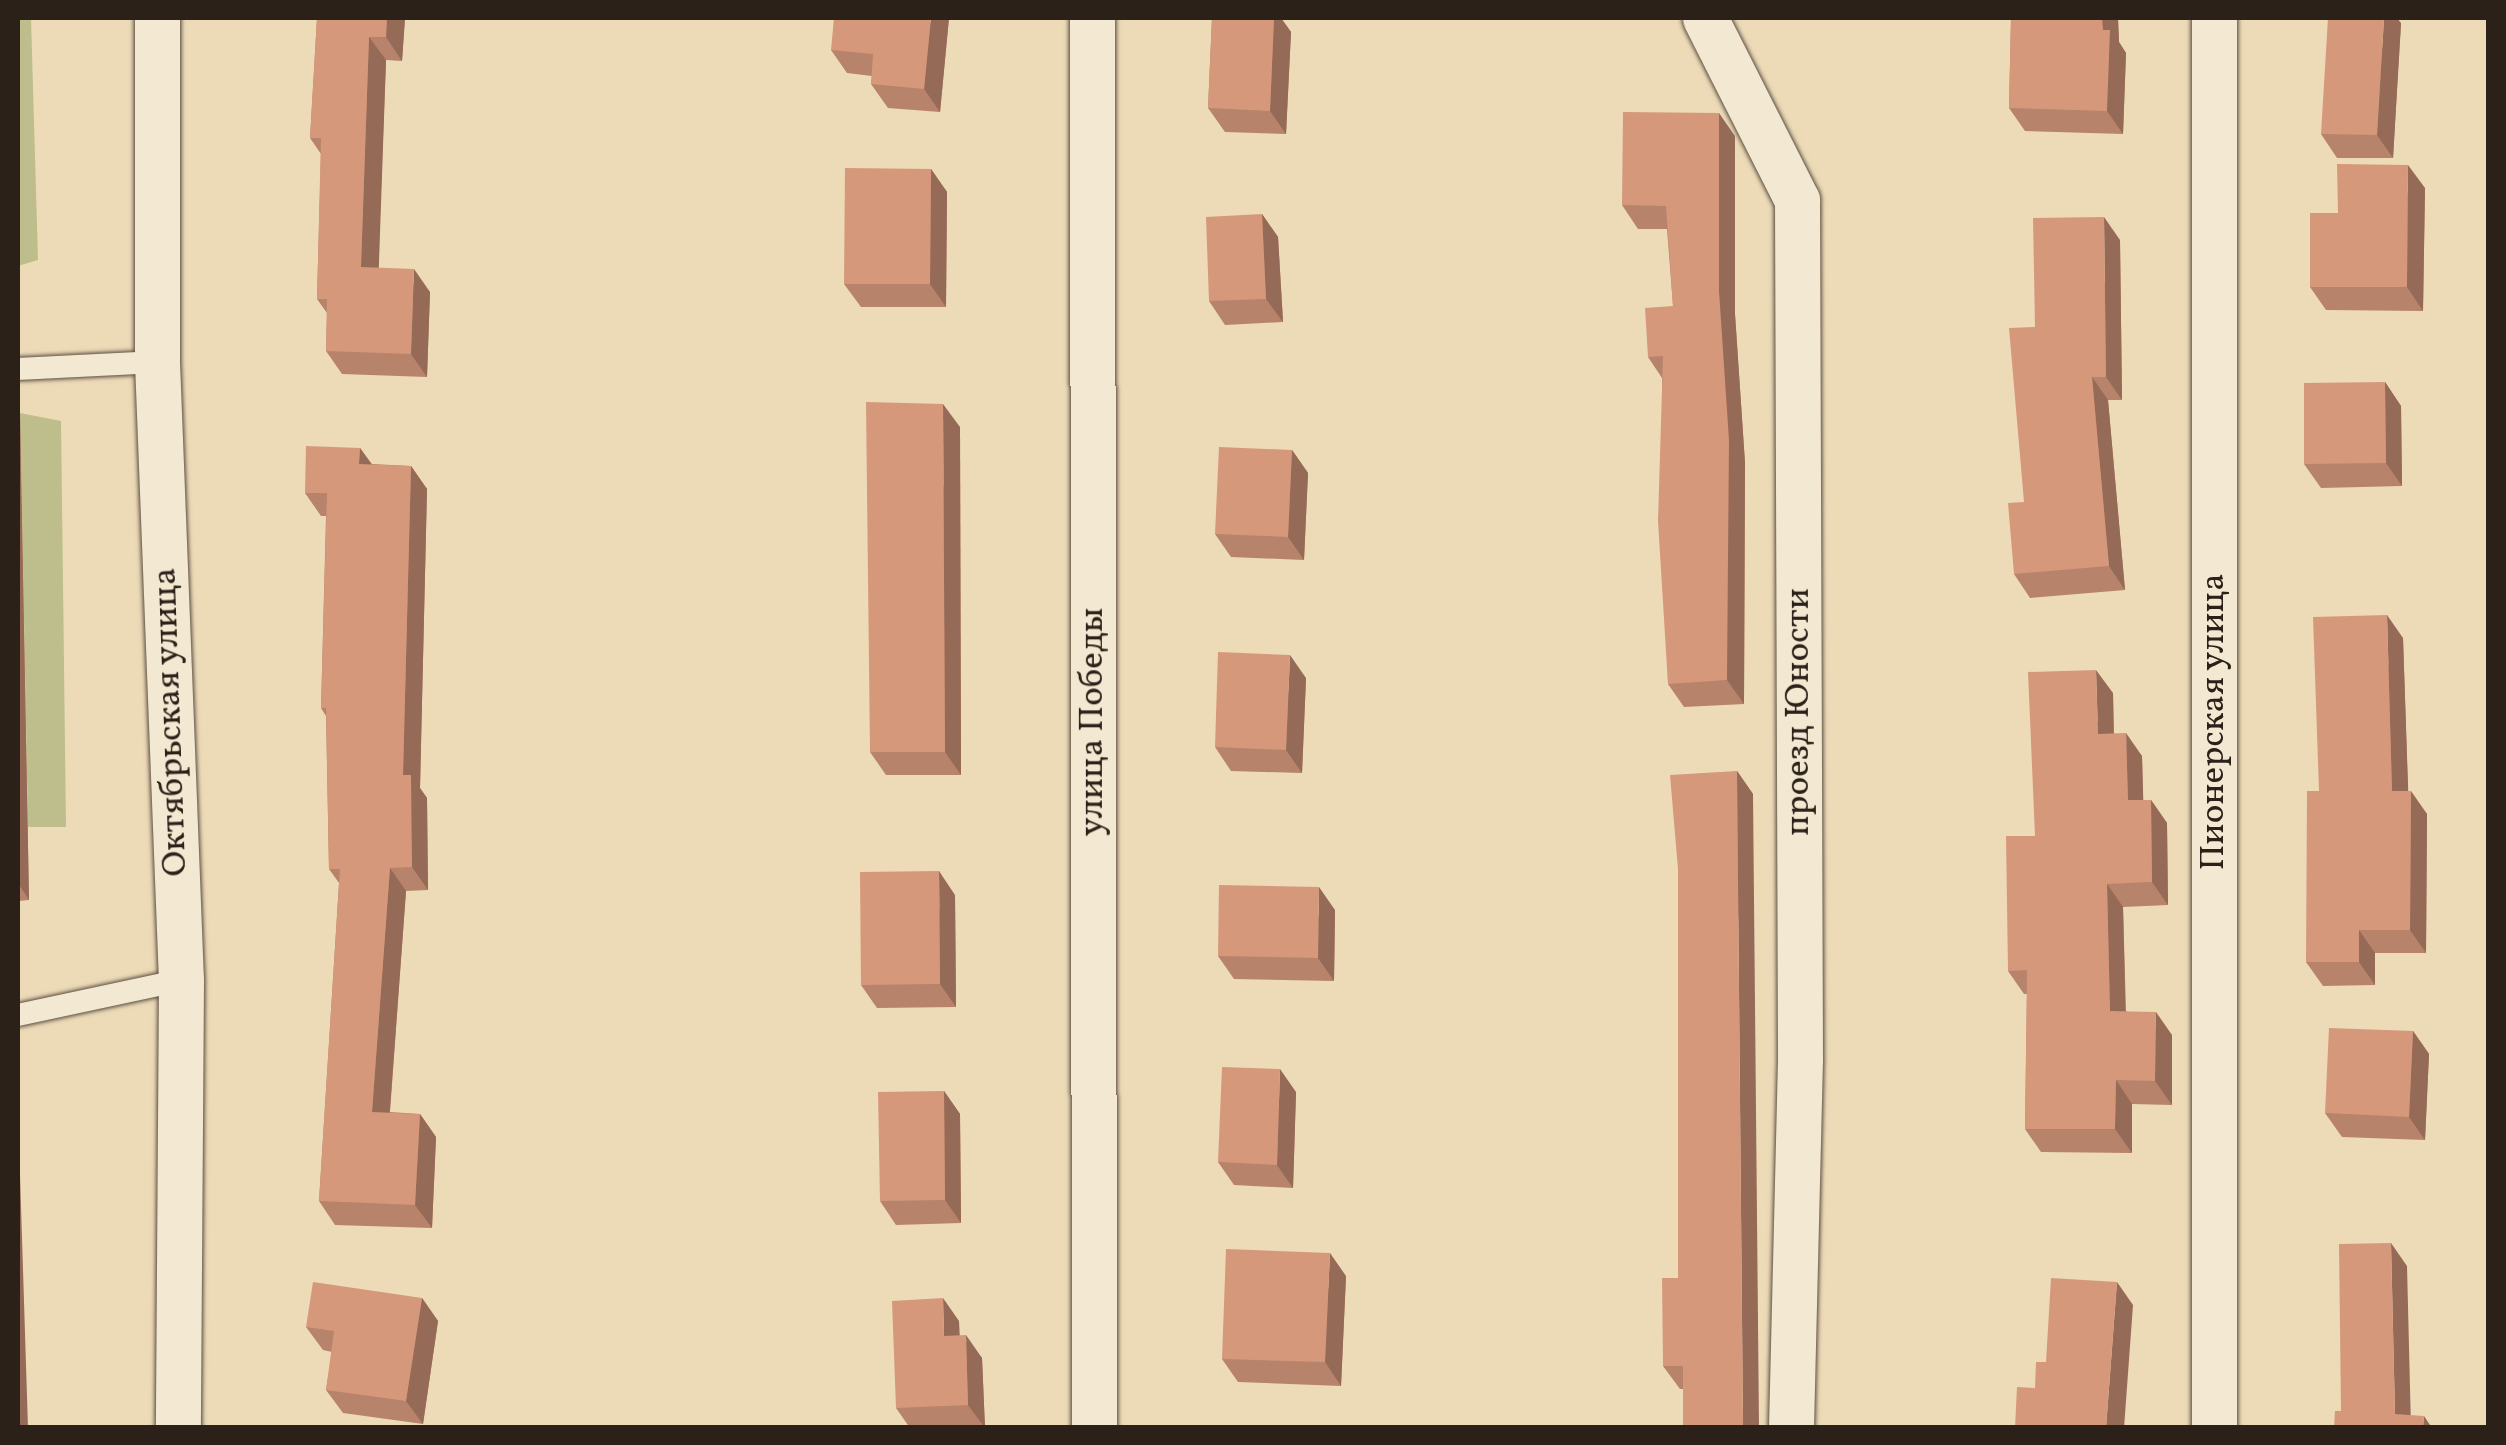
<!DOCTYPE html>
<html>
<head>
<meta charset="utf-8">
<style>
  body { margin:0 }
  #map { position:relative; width:2506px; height:1445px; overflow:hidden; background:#eddbb8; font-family:Vollkorn,serif }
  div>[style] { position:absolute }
  .green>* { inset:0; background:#bdbe8b }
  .roads { filter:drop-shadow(0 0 2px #5c5041) drop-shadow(0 0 2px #5c5041) }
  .service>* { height:22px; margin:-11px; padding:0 11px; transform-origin:11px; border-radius:11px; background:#f3e8d1 }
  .minor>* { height:45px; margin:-22.5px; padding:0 22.5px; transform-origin:22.5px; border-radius:22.5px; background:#f3e8d1 }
  .wall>* { inset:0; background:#b7836a }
  .shaded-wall>* { inset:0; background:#956a56 }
  .building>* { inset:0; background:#d5987b }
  span { translate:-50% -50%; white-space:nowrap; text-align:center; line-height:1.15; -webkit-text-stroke:8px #f3e8d1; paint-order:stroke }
  .street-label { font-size:35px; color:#2b2119 }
  .frame { position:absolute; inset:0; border:20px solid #2b2119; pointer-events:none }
</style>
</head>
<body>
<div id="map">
  <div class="green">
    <i style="clip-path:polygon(18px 18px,31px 18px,38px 260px,18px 266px)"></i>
    <i style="clip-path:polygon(20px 413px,61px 421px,66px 827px,28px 827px)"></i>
  </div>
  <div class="roads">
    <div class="service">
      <i style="left:18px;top:369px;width:139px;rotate:-2.9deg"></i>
      <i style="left:18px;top:1015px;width:167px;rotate:-12.1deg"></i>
    </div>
    <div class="minor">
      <i style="left:157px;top:18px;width:344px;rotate:90deg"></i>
      <i style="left:157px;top:362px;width:618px;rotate:87.78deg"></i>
      <i style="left:181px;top:980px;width:448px;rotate:90.4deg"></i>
      <i style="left:1092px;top:18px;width:1410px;rotate:89.92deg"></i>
      <i style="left:1705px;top:18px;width:204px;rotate:63.2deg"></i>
      <i style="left:1797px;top:200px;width:859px;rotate:89.8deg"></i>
      <i style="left:1800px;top:1059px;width:369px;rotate:91.4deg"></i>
      <i style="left:2214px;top:18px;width:1410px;rotate:90deg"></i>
    </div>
  </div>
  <div class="wall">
    <i style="clip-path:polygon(317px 18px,405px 18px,402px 61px,386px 60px,378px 268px,430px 292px,427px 377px,342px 374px,326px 351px,327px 313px,317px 299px,321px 154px,310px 138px)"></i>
    <i style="clip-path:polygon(949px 18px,940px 112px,888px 108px,871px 84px,872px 76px,847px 73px,831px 50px)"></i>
    <i style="clip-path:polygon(1212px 18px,1281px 18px,1291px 32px,1286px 134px,1225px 132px,1208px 108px)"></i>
    <i style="clip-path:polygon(2011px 18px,2118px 18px,2119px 42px,2126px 53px,2123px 134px,2025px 131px,2009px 108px)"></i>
    <i style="clip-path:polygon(2401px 23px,2393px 158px,2337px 158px,2321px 134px)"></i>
    <i style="clip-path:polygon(1735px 136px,1735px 314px,1745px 463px,1744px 704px,1684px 707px,1668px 684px,1662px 378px,1648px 357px,1673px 306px,1667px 229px,1638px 229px,1622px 205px)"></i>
    <i style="clip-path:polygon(931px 169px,947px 192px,946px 307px,861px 307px,844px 284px)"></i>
    <i style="clip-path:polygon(2425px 188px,2423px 311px,2326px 310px,2310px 287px,2338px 213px)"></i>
    <i style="clip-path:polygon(1262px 214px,1278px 237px,1283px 322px,1225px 325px,1209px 301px)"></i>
    <i style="clip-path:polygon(2120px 240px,2122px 400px,2108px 400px,2125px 590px,2030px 598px,2014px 574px,2024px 502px)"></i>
    <i style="clip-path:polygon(2385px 382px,2401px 406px,2402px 486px,2321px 488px,2304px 464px)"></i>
    <i style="clip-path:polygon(18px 409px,20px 413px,29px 900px,18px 901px)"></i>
    <i style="clip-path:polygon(960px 427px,961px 775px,886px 775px,870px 752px)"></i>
    <i style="clip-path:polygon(360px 448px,372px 464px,411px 466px,427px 489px,420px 788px,427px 798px,428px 890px,406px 891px,390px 1112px,420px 1114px,436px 1137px,432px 1228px,335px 1225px,319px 1201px,339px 883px,329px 869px,326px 716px,321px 708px,326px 516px,321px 516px,305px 493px)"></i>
    <i style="clip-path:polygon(1292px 450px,1308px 473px,1304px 560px,1231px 557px,1215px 534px)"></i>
    <i style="clip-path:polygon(2403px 638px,2408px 791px,2427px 814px,2426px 953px,2375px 953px,2375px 985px,2323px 986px,2306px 962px,2319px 791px)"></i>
    <i style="clip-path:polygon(1306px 678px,1302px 773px,1231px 771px,1215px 747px)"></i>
    <i style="clip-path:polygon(2113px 693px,2114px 733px,2142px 756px,2143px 800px,2151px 800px,2167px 823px,2168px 905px,2123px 907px,2126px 1011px,2172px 1035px,2172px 1105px,2132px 1104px,2132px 1153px,2041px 1152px,2025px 1129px,2027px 994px,2024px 994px,2008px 971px,2035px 836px)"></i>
    <i style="clip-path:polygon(1737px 771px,1753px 794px,1683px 1389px,1680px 1389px,1663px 1366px,1678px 1278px)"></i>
    <i style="clip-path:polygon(955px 895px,956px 1007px,877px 1008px,861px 985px)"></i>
    <i style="clip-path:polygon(1335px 910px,1334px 981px,1234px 979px,1218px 956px)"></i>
    <i style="clip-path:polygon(2413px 1031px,2429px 1054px,2425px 1140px,2342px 1137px,2325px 1113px)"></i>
    <i style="clip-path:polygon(944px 1091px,960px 1114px,961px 1223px,896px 1225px,880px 1201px)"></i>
    <i style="clip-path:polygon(1296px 1092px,1293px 1188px,1234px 1185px,1218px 1162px)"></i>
    <i style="clip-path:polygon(1346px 1276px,1341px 1386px,1238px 1382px,1222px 1359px)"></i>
    <i style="clip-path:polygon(422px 1298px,438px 1321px,423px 1424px,343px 1413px,326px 1390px,332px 1352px,323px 1350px,306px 1327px)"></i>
    <i style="clip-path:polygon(959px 1321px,959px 1335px,982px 1358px,985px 1428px,910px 1428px,896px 1408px)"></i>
  </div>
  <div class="shaded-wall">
    <i style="clip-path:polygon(387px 18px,405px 18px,402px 61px,386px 37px)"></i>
    <i style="clip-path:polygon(931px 18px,949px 18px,940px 112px,924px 89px)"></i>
    <i style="clip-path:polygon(1274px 18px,1281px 18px,1291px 32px,1286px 134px,1270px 111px)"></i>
    <i style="clip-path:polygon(2102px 18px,2118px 18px,2119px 42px,2126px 53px,2123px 134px,2107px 111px)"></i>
    <i style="clip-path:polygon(2384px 18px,2397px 18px,2401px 23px,2393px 158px,2377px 135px)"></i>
    <i style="clip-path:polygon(369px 37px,386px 60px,378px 291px,361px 267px)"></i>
    <i style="clip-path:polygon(1719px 113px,1735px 136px,1735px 314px,1745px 463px,1744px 704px,1727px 680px,1719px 291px)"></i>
    <i style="clip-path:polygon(2408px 165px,2425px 188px,2423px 311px,2407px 287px)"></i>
    <i style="clip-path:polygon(931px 169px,947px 192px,946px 307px,930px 284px)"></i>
    <i style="clip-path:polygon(1262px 214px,1278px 237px,1283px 322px,1266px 299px)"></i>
    <i style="clip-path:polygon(2104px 217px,2120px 240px,2122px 400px,2106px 377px)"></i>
    <i style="clip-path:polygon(414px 269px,430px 292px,427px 377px,411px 354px)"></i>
    <i style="clip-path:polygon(2092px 377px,2108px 400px,2125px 590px,2109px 566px)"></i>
    <i style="clip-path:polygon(2385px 382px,2401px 406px,2402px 486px,2386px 463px)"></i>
    <i style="clip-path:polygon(943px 404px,960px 427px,961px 775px,945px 752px)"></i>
    <i style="clip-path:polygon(18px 409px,20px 413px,29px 900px,18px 883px)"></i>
    <i style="clip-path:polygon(360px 448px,376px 471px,359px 464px)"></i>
    <i style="clip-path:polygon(1292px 450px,1308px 473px,1304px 560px,1288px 537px)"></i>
    <i style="clip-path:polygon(411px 466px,427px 489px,420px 788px,427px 798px,428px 890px,412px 867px,403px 775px)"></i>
    <i style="clip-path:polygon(2387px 615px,2403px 638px,2409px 814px,2392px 791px)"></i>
    <i style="clip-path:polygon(1290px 655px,1306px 678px,1302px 773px,1286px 750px)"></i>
    <i style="clip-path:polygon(2096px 670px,2113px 693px,2114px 757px,2098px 734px)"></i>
    <i style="clip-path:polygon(2126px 733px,2142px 756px,2144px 824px,2128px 800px)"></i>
    <i style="clip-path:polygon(1737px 771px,1753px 794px,1759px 1428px,1743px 1428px)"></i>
    <i style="clip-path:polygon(2411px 791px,2427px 814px,2426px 953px,2410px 930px)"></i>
    <i style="clip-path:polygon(2151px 800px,2167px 823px,2168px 905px,2152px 882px)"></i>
    <i style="clip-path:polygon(390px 868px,406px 891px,388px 1135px,372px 1112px)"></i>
    <i style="clip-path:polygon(939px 871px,955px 895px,956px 1007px,940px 984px)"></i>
    <i style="clip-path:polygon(2107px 884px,2123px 907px,2126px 1034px,2110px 1011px)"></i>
    <i style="clip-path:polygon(1319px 887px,1335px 910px,1334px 981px,1318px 958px)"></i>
    <i style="clip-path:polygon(2359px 930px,2375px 953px,2375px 985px,2359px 962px)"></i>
    <i style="clip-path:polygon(2156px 1012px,2172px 1035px,2172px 1105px,2155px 1081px)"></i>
    <i style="clip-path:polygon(2413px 1031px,2429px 1054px,2425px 1140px,2409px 1117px)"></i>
    <i style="clip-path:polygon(1280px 1069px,1296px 1092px,1293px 1188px,1277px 1165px)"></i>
    <i style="clip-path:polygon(2116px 1080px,2132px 1104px,2132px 1153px,2115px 1129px)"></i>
    <i style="clip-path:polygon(944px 1091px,960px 1114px,961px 1223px,945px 1200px)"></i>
    <i style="clip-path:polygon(18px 1110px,18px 1111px,28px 1428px,18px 1428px)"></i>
    <i style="clip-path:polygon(420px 1114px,436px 1137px,432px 1228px,415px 1205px)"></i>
    <i style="clip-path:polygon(2391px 1243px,2407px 1266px,2411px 1428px,2395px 1414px)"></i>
    <i style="clip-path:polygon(1330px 1253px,1346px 1276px,1341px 1386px,1325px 1362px)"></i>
    <i style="clip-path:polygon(2117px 1282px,2133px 1305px,2124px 1428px,2106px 1428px)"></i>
    <i style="clip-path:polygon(422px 1298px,438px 1321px,423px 1424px,406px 1401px)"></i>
    <i style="clip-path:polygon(943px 1298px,959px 1321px,961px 1360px,944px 1336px)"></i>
    <i style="clip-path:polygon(966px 1335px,982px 1358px,985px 1428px,968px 1405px)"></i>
    <i style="clip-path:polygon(2424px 1416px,2432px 1428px,2423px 1428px)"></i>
  </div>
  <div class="building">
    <i style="clip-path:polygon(317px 18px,387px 18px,386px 37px,369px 37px,361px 267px,414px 269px,411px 354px,326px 351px,327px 299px,317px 299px,321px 138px,310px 138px)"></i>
    <i style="clip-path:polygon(834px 18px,931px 18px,924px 89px,871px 84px,873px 54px,831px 50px)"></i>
    <i style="clip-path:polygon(1212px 18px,1274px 18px,1270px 111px,1208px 108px)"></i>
    <i style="clip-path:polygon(2011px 18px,2102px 18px,2103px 30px,2110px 30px,2107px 111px,2009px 108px)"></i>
    <i style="clip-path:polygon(2328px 18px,2384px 18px,2377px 135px,2321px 134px)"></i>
    <i style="clip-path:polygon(1623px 112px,1719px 113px,1719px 291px,1729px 440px,1727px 680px,1668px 684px,1658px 521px,1663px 356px,1648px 357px,1645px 308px,1673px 306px,1666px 206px,1622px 205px)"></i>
    <i style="clip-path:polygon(2337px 164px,2408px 165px,2407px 287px,2310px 287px,2310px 213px,2338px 213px)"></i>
    <i style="clip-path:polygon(845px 168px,931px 169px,930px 284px,844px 284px)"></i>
    <i style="clip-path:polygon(1262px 214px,1266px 299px,1209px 301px,1206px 217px)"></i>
    <i style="clip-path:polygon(2104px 217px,2106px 377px,2092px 377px,2109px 566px,2014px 574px,2008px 503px,2024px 502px,2009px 328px,2035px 327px,2033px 218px)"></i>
    <i style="clip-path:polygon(2385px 382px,2386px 463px,2304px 464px,2304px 383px)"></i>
    <i style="clip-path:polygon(866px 402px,943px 404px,945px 752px,870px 752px)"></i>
    <i style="clip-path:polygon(306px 446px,360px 448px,359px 464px,411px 466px,403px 775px,411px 775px,412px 867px,390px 868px,372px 1112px,420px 1114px,415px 1205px,319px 1201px,340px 869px,329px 869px,326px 708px,321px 708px,327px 493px,305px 493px)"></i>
    <i style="clip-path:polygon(1219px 447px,1292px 450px,1288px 537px,1215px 534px)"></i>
    <i style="clip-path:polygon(2387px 615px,2392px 791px,2411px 791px,2410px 930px,2359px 930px,2359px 962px,2306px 962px,2307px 791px,2319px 791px,2313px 617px)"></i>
    <i style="clip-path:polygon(1218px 652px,1290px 655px,1286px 750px,1215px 747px)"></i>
    <i style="clip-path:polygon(2096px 670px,2098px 734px,2126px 733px,2128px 800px,2151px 800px,2152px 882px,2107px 884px,2110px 1011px,2156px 1012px,2155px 1081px,2116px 1080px,2115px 1129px,2025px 1129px,2027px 970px,2008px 971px,2006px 836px,2035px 836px,2028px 672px)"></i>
    <i style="clip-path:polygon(1737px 771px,1743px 1428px,1683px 1428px,1683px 1366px,1663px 1366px,1662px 1278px,1678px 1278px,1678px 869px,1670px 775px)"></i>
    <i style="clip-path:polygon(939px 871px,940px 984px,861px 985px,860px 872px)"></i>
    <i style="clip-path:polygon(1219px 885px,1319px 887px,1318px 958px,1218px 956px)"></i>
    <i style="clip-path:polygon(2329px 1028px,2413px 1031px,2409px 1117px,2325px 1113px)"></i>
    <i style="clip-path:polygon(1222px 1067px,1280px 1069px,1277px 1165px,1218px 1162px)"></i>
    <i style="clip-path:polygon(944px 1091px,945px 1200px,880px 1201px,878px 1092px)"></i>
    <i style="clip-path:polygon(2391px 1243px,2395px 1414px,2424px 1416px,2423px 1428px,2334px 1428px,2335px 1411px,2341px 1411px,2339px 1244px)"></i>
    <i style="clip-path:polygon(1226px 1249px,1330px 1253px,1325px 1362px,1222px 1359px)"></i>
    <i style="clip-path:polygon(2051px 1278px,2117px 1282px,2106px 1428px,2015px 1428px,2017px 1387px,2035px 1388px,2036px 1362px,2046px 1362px)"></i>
    <i style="clip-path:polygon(313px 1282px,422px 1298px,406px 1401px,326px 1390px,334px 1331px,306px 1327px)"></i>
    <i style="clip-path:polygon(943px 1298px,944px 1336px,966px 1335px,968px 1405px,896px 1408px,892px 1301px)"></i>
  </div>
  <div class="street-label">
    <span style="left:1799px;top:712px;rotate:-90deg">проезд Юности</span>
    <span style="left:171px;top:722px;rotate:-92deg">Октябрьская улица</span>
    <span style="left:1093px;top:722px;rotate:-90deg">улица Победы</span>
    <span style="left:2214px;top:722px;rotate:-90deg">Пионерская улица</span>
  </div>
  <div class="frame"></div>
</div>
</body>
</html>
